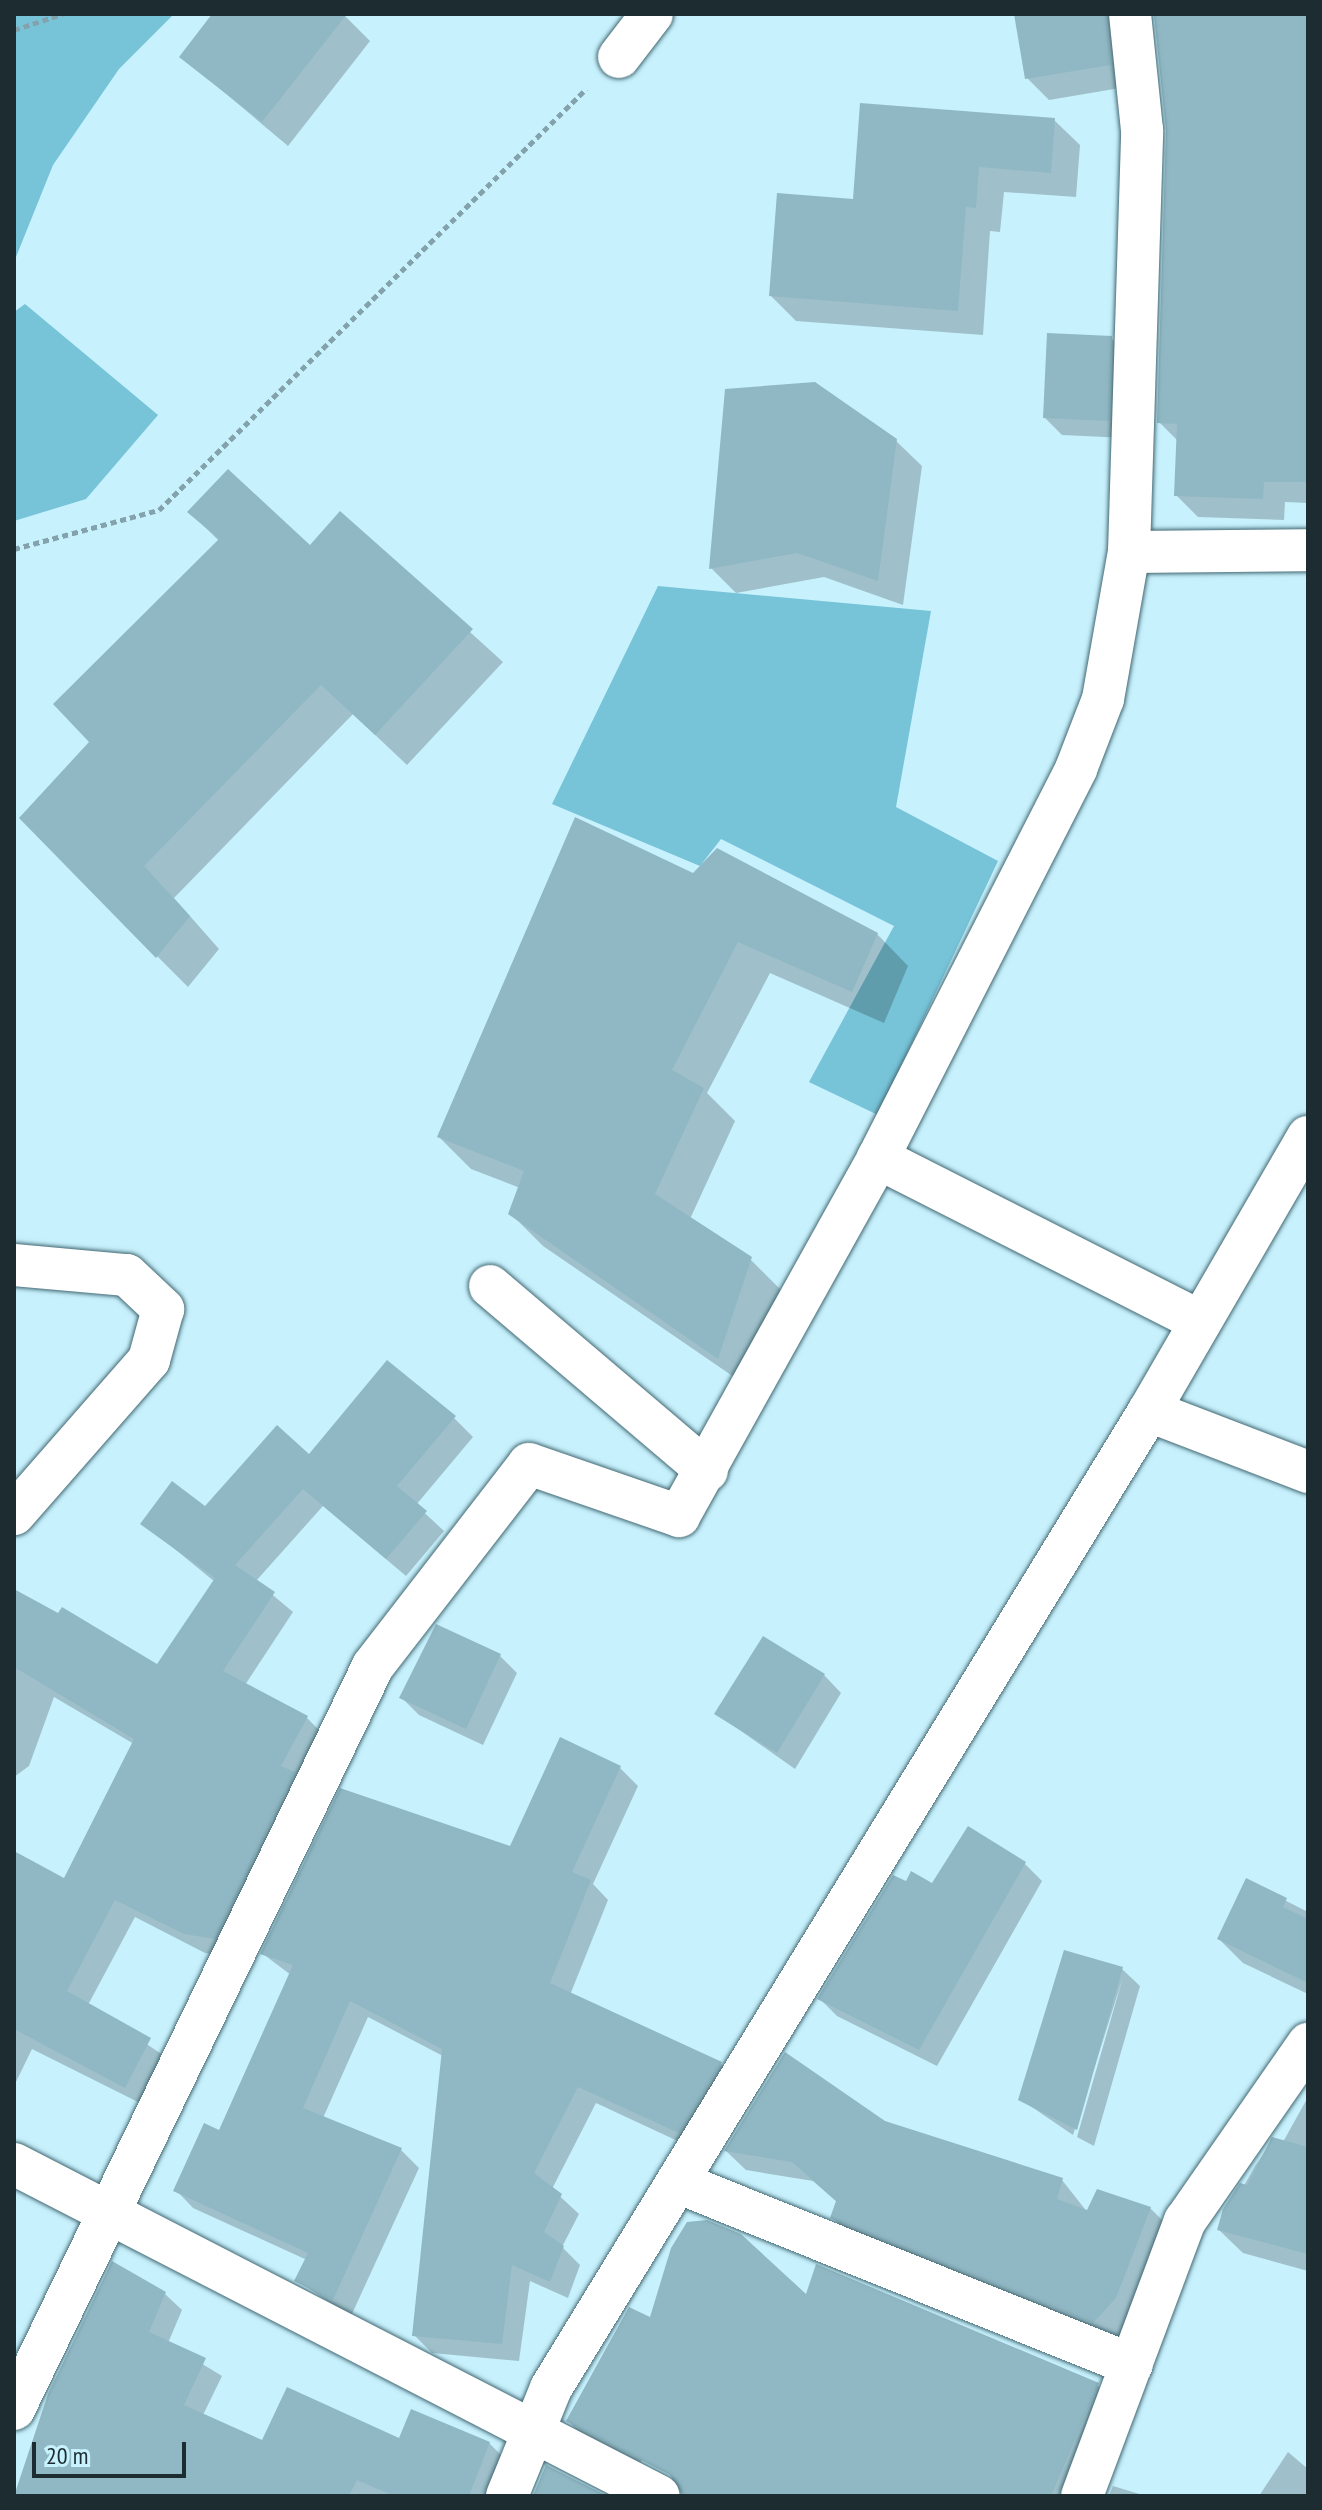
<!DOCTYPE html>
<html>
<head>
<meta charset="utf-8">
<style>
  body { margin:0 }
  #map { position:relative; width:1322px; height:2510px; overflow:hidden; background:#c7f1fd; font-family:"PT Sans Narrow",sans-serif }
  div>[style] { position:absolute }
  .green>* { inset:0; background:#77c3d8 }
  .shadow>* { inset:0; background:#0003 }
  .building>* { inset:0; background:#90b8c4 }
  .path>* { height:5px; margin-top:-2.5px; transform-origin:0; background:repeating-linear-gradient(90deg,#83a2ab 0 6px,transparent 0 10px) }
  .roads { filter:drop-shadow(0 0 2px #426872) drop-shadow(0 0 2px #426872) }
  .minor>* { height:42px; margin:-21px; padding:0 21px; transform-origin:21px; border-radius:21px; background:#fff }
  span { translate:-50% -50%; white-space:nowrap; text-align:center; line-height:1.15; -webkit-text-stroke:8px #c7f1fd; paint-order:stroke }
  .frame { position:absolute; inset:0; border:16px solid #1c2c31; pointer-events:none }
  .scale { position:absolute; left:32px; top:2442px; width:154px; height:36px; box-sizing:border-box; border:4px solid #1c2c31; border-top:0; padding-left:10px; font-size:24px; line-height:28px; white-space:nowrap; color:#1c2c31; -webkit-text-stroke:6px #c7f1fd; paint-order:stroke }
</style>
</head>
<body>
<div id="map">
  <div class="green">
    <i style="clip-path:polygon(14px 14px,174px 14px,119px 69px,53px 165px,14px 262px)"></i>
    <i style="clip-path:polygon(25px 304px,158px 415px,86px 499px,14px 521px,14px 312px)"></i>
    <i style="clip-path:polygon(658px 586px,931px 611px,896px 807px,998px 861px,878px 1115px,809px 1082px,894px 926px,721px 839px,700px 866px,552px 804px)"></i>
  </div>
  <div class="shadow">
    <i style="clip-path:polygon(215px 14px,343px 14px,370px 41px,288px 146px,181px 56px)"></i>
    <i style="clip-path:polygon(1016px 14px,1146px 14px,1132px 86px,1049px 100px,1027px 78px)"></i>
    <i style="clip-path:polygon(1154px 14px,1308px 14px,1308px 503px,1285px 502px,1284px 520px,1198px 517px,1176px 495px,1178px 441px,1159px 422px,1168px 130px)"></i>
    <i style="clip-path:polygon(1054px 120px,1080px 145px,1076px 197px,1004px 192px,1000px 232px,990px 231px,983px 335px,796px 321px,771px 296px,854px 201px)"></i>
    <i style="clip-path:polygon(1111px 338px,1128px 355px,1126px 438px,1062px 435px,1045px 418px)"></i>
    <i style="clip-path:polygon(896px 441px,922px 466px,903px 605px,824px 577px,736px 593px,711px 568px)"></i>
    <i style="clip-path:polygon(190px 512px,310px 548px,340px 514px,503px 662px,407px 765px,353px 714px,174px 898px,219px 949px,188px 987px,157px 956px,91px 742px,220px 542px)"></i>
    <i style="clip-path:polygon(694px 875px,877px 934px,908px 966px,884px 1023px,770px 973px,707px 1093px,735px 1121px,690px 1219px,750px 1259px,782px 1291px,750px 1388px,543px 1246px,511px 1214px,520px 1188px,471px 1169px,439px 1137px)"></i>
    <i style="clip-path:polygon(454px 1418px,473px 1437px,416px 1505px,444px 1531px,406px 1576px,323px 1506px,256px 1581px,293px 1612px,245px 1685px,307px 1718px,326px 1737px,234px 1957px,205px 1953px,135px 1917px,88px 2005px,169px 2059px,144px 2105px,32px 2049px,14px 2086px,14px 1854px,65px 1881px,134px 1744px,54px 1697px,29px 1766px,14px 1777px,14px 1592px,158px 1667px,215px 1582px,143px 1523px,205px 1508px,310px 1457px)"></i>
    <i style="clip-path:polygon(500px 1656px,517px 1673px,483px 1745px,419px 1715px,402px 1698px)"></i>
    <i style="clip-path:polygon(824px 1675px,841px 1693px,795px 1769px,717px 1714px)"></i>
    <i style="clip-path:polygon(620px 1768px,638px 1786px,593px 1884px,608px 1900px,570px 1995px,721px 2064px,739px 2082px,697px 2150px,596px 2103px,552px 2189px,579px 2214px,562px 2247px,580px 2265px,568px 2298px,530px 2281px,519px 2361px,432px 2353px,414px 2335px,443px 2056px,368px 2017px,323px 2118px,401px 2150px,419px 2168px,351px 2316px,297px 2281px,307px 2260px,193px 2208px,176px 2190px,220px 2132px,291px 1975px,263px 1954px,511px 1849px)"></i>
    <i style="clip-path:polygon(1025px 1864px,1042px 1881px,937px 2066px,837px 2016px,820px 1999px,907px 1883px,933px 1885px)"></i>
    <i style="clip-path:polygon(1247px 1881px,1308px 1912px,1308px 1994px,1243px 1963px,1219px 1939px)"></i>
    <i style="clip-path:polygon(1122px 1969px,1140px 1986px,1094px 2146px,1077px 2137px,1123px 1977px,1073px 2135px,1020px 2099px)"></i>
    <i style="clip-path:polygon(1308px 2097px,1308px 2271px,1243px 2253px,1219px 2230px,1255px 2166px,1273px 2140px,1283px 2142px)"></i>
    <i style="clip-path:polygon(884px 2122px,1062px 2180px,1088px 2213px,1150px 2208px,1170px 2228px,1135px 2318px,1113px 2342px,852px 2237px,832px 2217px,837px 2202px,813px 2181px,746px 2170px,726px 2151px)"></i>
    <i style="clip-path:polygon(165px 2294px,182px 2310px,168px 2343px,222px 2376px,203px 2415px,263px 2442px,489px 2443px,506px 2460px,492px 2496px,15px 2496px)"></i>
    <i style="clip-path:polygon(807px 2297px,1097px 2385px,1117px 2404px,1082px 2496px,705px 2496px,643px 2458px,639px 2466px,587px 2440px,568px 2421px,651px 2320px)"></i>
    <i style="clip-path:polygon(1288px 2452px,1308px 2469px,1308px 2496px,1259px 2496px)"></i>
    <i style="clip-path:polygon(1113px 2486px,1146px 2496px,1109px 2496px)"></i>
  </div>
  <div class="building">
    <i style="clip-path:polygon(212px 14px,347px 14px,262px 122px,179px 57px)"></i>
    <i style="clip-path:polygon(1014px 14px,1106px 14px,1111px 65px,1025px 79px)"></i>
    <i style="clip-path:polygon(1154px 14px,1308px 14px,1308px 482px,1264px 482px,1263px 499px,1174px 496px,1177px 424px,1157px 423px,1166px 131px)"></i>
    <i style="clip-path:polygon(860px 103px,1055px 118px,1051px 173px,979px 167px,976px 208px,966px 207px,958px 311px,769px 296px,777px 193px,853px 199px)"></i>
    <i style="clip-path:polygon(1047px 333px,1112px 336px,1109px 421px,1043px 418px)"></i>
    <i style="clip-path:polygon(815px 382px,897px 439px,878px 581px,797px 553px,709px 569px,725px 389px)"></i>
    <i style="clip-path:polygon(228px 469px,310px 545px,340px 511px,473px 629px,375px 735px,321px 685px,144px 866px,190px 916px,156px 958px,19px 818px,89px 742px,53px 704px,219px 539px,187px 512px)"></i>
    <i style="clip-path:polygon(575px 817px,693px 873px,717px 848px,878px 933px,852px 992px,738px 942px,672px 1070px,704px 1088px,655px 1194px,752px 1257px,718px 1359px,508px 1214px,524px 1171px,437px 1137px)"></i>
    <i style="clip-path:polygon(387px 1360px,456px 1416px,397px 1486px,427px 1511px,386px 1559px,303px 1489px,235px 1565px,275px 1592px,223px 1671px,308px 1716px,281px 1766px,295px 1772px,215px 1939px,184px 1934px,115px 1900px,67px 1991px,151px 2038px,125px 2088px,14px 2029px,14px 1851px,64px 1878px,134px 1739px,14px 1667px,14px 1589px,58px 1613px,62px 1607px,157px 1664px,215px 1578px,140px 1524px,172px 1481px,205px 1506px,277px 1425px,309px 1454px)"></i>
    <i style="clip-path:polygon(436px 1624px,501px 1654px,466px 1729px,399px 1698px)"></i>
    <i style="clip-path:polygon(763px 1636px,825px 1674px,777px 1753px,714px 1714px)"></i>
    <i style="clip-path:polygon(560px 1737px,621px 1766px,572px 1872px,591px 1880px,550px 1983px,722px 2062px,679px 2133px,578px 2087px,534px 2173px,562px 2194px,544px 2232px,564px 2246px,550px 2282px,512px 2265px,502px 2344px,412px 2336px,442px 2049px,350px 2001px,303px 2108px,402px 2148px,333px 2300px,294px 2281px,308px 2253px,173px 2191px,204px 2123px,219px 2130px,293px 1965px,260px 1954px,340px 1788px,510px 1846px)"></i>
    <i style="clip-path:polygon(968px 1826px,1026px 1862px,919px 2050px,817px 1999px,893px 1875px,906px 1881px,911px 1871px,932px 1883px)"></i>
    <i style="clip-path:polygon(1246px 1878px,1287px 1898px,1283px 1907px,1308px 1919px,1308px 1983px,1217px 1939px)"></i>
    <i style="clip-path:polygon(1064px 1950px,1123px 1967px,1077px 2130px,1018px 2100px)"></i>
    <i style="clip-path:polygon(785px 2052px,885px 2121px,1063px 2178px,1057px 2199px,1087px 2210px,1097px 2189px,1151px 2207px,1116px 2298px,1093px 2323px,830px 2218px,836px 2201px,792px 2162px,724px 2151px)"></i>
    <i style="clip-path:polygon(1272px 2137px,1308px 2147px,1308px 2254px,1217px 2230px,1223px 2209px,1240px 2183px,1247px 2185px)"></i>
    <i style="clip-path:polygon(707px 2220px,741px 2234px,806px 2294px,816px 2264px,1099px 2383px,1051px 2496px,683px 2496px,670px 2475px,566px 2421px,629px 2307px,650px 2317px,671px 2248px,687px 2222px)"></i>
    <i style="clip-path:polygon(112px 2261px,166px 2292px,149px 2332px,206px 2358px,184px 2405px,262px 2440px,287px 2387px,399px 2438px,411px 2409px,490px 2442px,469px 2496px,394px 2496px,357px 2480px,349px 2496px,14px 2496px,48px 2394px)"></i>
    <i style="clip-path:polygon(546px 2465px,607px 2496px,533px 2496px)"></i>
  </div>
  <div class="path">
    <i style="left:14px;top:30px;width:51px;rotate:-18.4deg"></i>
    <i style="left:14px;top:549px;width:150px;rotate:-15.1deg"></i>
    <i style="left:159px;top:510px;width:600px;rotate:-44.59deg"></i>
  </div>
  <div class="roads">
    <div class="minor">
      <i style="left:619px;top:57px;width:54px;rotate:-52.5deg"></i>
      <i style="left:1129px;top:552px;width:179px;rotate:-0.6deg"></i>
      <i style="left:878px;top:1158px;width:358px;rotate:26.9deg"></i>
      <i style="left:14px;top:1265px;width:113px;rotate:5.1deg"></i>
      <i style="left:127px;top:1275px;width:50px;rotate:43.4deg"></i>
      <i style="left:163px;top:1309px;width:53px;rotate:105.4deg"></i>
      <i style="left:149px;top:1360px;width:205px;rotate:131.2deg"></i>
      <i style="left:490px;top:1286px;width:285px;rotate:40.4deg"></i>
      <i style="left:1149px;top:1411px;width:170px;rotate:21deg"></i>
      <i style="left:14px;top:2164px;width:725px;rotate:27.24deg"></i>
      <i style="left:677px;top:2182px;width:490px;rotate:21.9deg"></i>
      <i style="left:14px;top:2409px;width:825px;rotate:-64.21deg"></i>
      <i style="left:373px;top:1666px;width:255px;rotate:-52.3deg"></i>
      <i style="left:529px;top:1464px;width:159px;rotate:19.1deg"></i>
      <i style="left:679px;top:1516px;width:410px;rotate:-60.9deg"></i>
      <i style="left:878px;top:1158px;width:436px;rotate:-63deg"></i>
      <i style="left:1076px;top:769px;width:75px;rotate:-68.9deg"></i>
      <i style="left:1103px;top:699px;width:149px;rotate:-80deg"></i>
      <i style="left:1129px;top:552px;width:422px;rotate:-88.2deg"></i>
      <i style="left:1142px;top:130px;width:117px;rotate:-95.9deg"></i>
      <i style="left:507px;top:2496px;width:117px;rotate:-67.8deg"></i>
      <i style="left:551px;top:2388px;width:1145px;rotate:-58.53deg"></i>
      <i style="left:1149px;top:1411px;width:317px;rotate:-59.9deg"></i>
      <i style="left:1082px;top:2496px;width:294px;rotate:-69.5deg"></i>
      <i style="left:1185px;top:2221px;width:216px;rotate:-55.2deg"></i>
    </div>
  </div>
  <div class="frame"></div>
  <div class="scale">20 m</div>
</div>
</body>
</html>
